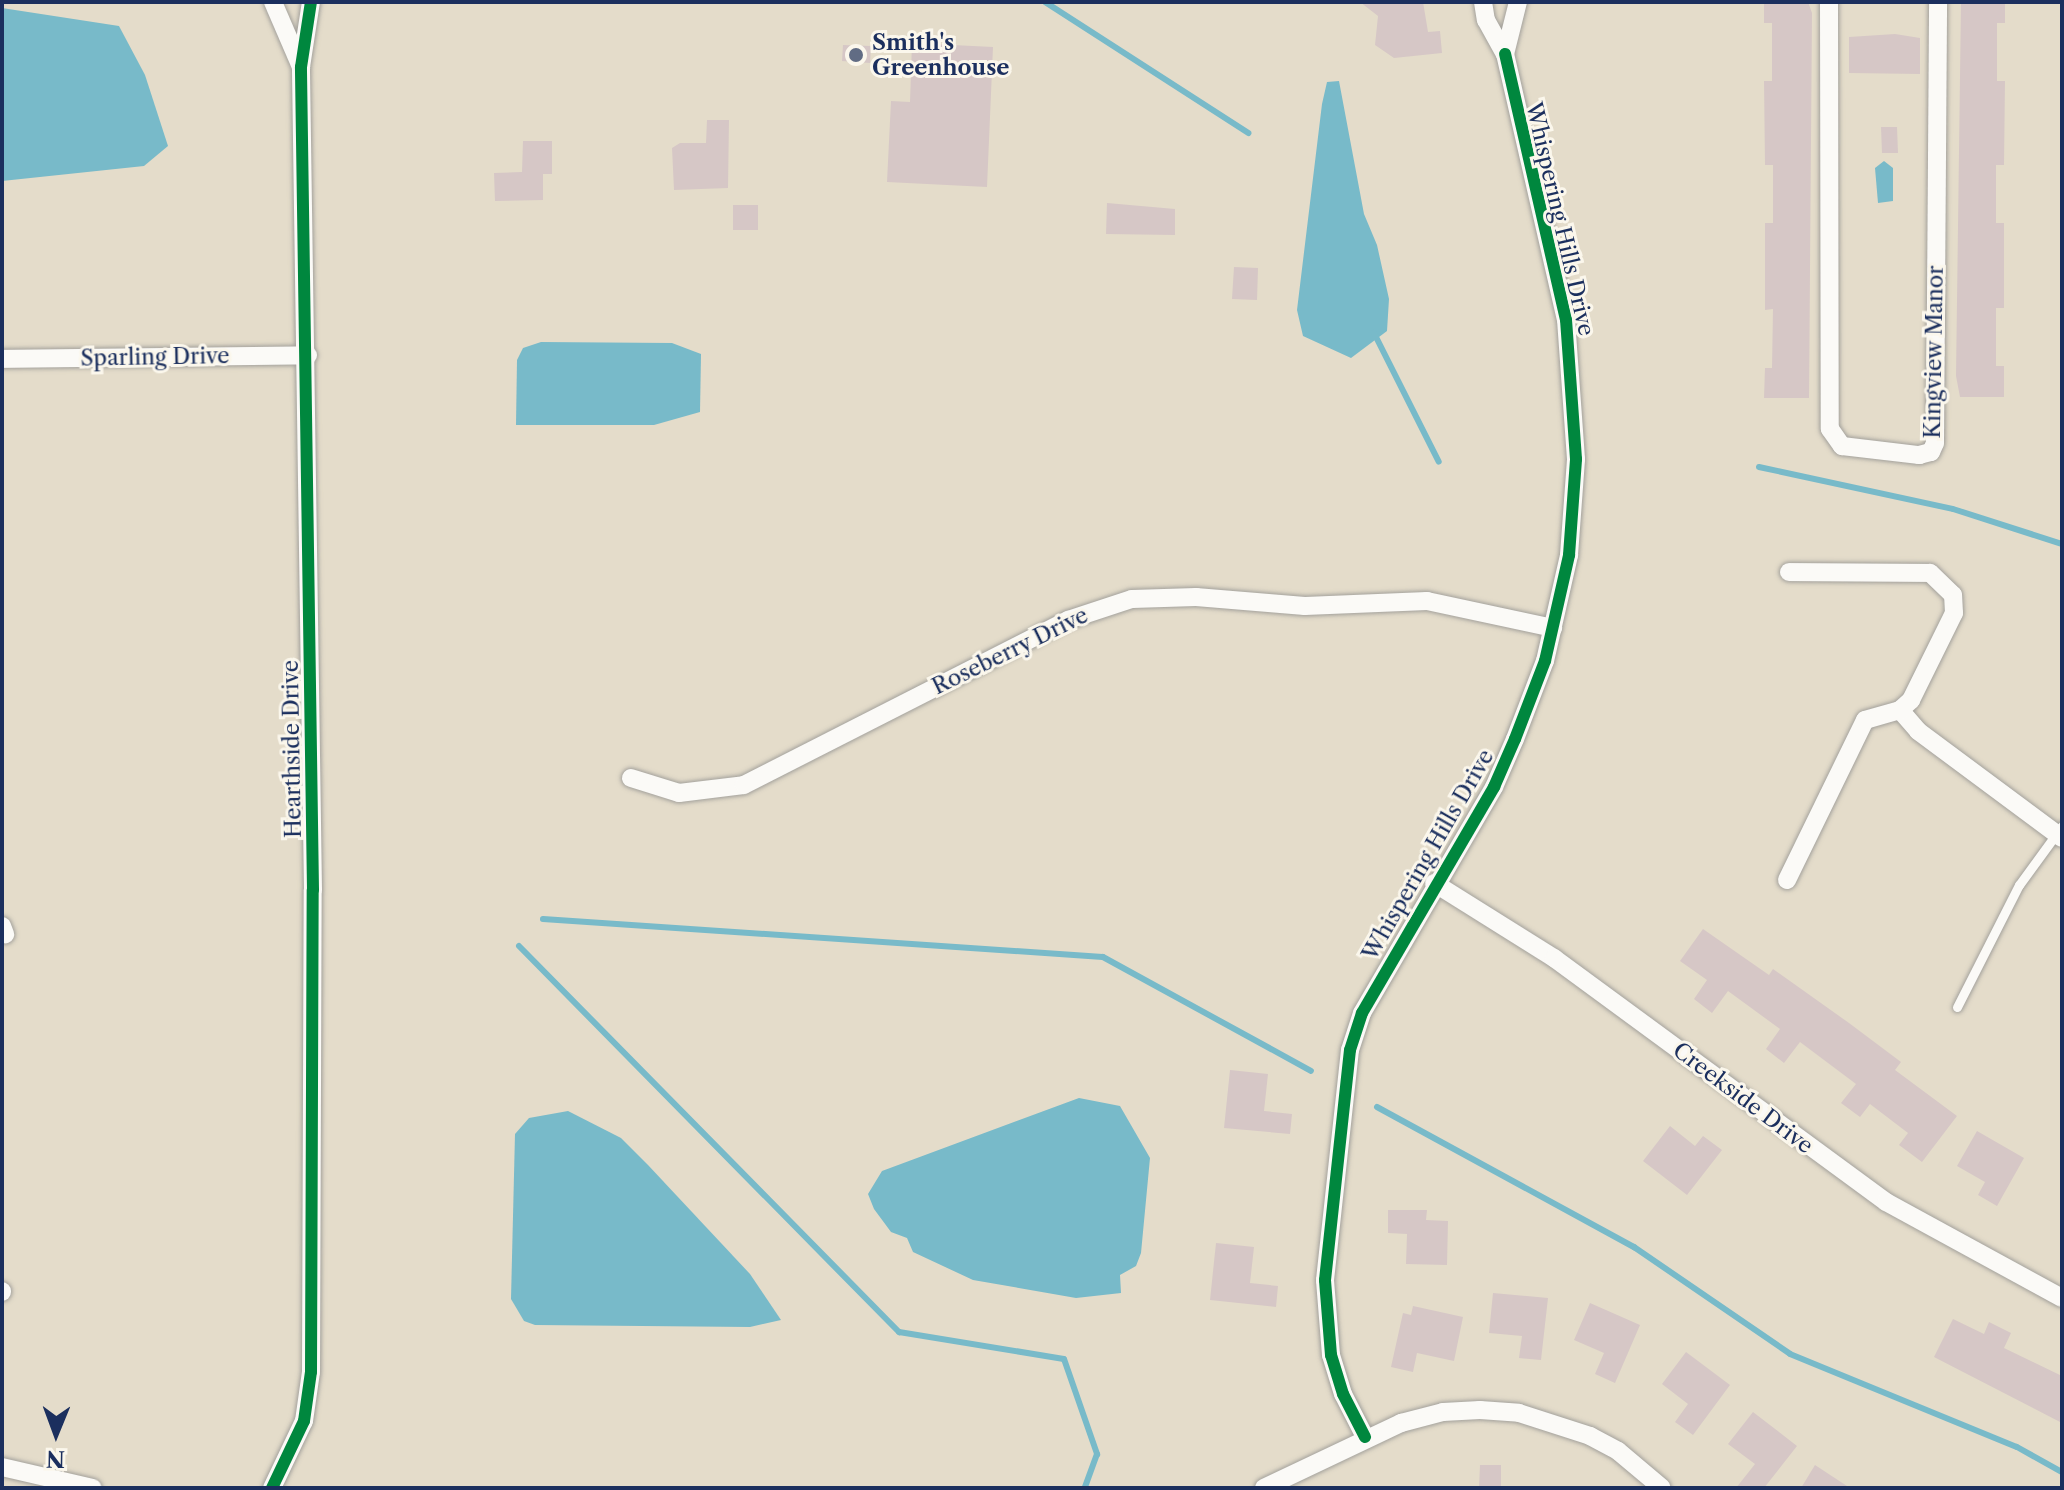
<!DOCTYPE html>
<html>
<head>
<meta charset="utf-8">
<style>
  body { margin:0 }
  #map { position:relative; width:2064px; height:1490px; overflow:hidden; background:#e4dcca; font-family:"Libre Caslon Text",serif }
  div>[style] { position:absolute }
  .water>* { inset:0; background:#78bac9 }
  .stream>* { height:6px; margin:-3px; padding:0 3px; transform-origin:3px; border-radius:3px; background:#78bac9 }
  .building>* { inset:0; background:#d6c7c6 }
  .roads { filter:drop-shadow(0 0 2px #a3a19c) drop-shadow(0 0 2px #a3a19c) }
  .lane>* { height:9px; margin:-4.5px; padding:0 4.5px; transform-origin:4.5px; border-radius:4.5px; background:#fbfaf7 }
  .street>* { height:18px; margin:-9px; padding:0 9px; transform-origin:9px; border-radius:9px; background:#fbfaf7 }
  .cycleway>* { height:12px; margin:-6px; padding:0 6px; transform-origin:6px; border-radius:6px; background:#00873e }
  .dots>* { width:22px; height:22px; translate:-50% -50%; box-sizing:border-box; border:4px solid #fbf7ec; border-radius:50% }
  span { translate:-50% -50%; white-space:nowrap; text-align:center; line-height:1.15; -webkit-text-stroke:6px #fbf7ec; paint-order:stroke }
  .poi-label { font-size:22px; color:#1b2f5e; font-weight:700 }
  .left { translate:0 -50%; text-align:left }
  .street-label { font-size:22px; color:#1b2f5e }
  .frame { position:absolute; inset:0; border:4px solid #1b2f5e; pointer-events:none }
  .north { position:absolute; left:16px; top:1394px; width:80px; height:80px; -webkit-text-stroke:6px #fbf7ec; paint-order:stroke; rotate:181deg; font-size:22px; font-weight:700; line-height:32px; text-align:center; color:#1b2f5e }
  .north::after { content:''; display:block; margin:auto; width:28px; height:36px; background:#1b2f5e; clip-path:polygon(50% 0,100% 100%,50% 72%,0 100%) }
</style>
</head>
<body>
<div id="map">
  <div class="water">
    <i style="clip-path:polygon(2px 8px,119px 26px,145px 75px,168px 146px,144px 166px,2px 181px)"></i>
    <i style="clip-path:polygon(1339px 81px,1364px 214px,1377px 245px,1389px 299px,1387px 331px,1351px 358px,1303px 336px,1297px 310px,1322px 104px,1327px 82px)"></i>
    <i style="clip-path:polygon(1884px 161px,1893px 168px,1893px 201px,1878px 203px,1875px 168px)"></i>
    <i style="clip-path:polygon(541px 342px,672px 343px,701px 354px,700px 412px,654px 425px,516px 425px,517px 360px,523px 348px)"></i>
    <i style="clip-path:polygon(1079px 1098px,1120px 1106px,1150px 1158px,1141px 1253px,1136px 1266px,1120px 1275px,1121px 1293px,1076px 1298px,973px 1280px,913px 1252px,907px 1238px,891px 1232px,874px 1209px,868px 1194px,882px 1171px)"></i>
    <i style="clip-path:polygon(568px 1111px,621px 1138px,648px 1165px,750px 1274px,781px 1320px,750px 1327px,535px 1325px,524px 1321px,511px 1299px,515px 1134px,529px 1118px)"></i>
  </div>
  <div class="stream">
    <i style="left:1045px;top:2px;width:242px;rotate:32.8deg"></i>
    <i style="left:1374px;top:333px;width:144px;rotate:63.3deg"></i>
    <i style="left:1759px;top:467px;width:198px;rotate:12.2deg"></i>
    <i style="left:1953px;top:509px;width:114px;rotate:17.8deg"></i>
    <i style="left:543px;top:919px;width:561px;rotate:3.88deg"></i>
    <i style="left:1103px;top:957px;width:237px;rotate:28.7deg"></i>
    <i style="left:519px;top:946px;width:542px;rotate:45.45deg"></i>
    <i style="left:899px;top:1332px;width:167px;rotate:9.3deg"></i>
    <i style="left:1064px;top:1359px;width:101px;rotate:70.8deg"></i>
    <i style="left:1097px;top:1454px;width:35px;rotate:110deg"></i>
    <i style="left:1377px;top:1107px;width:293px;rotate:28.6deg"></i>
    <i style="left:1634px;top:1247px;width:189px;rotate:34.4deg"></i>
    <i style="left:1790px;top:1354px;width:245px;rotate:22.3deg"></i>
    <i style="left:2017px;top:1447px;width:51px;rotate:29.1deg"></i>
  </div>
  <div class="building">
    <i style="clip-path:polygon(1360px 2px,1423px 2px,1428px 32px,1440px 31px,1442px 53px,1394px 58px,1375px 45px,1378px 16px)"></i>
    <i style="clip-path:polygon(1764px 2px,1808px 2px,1812px 13px,1809px 398px,1764px 398px,1765px 368px,1772px 368px,1773px 309px,1765px 310px,1765px 223px,1773px 223px,1773px 165px,1765px 165px,1764px 81px,1772px 81px,1772px 23px,1764px 23px)"></i>
    <i style="clip-path:polygon(1961px 2px,2005px 2px,2005px 23px,1997px 23px,1997px 81px,2005px 81px,2004px 165px,1996px 165px,1996px 223px,2004px 223px,2004px 308px,1996px 308px,1996px 366px,2004px 366px,2004px 397px,1960px 397px,1956px 376px)"></i>
    <i style="clip-path:polygon(1895px 34px,1920px 38px,1920px 74px,1849px 73px,1849px 37px)"></i>
    <i style="clip-path:polygon(912px 43px,993px 47px,987px 187px,887px 182px,891px 101px,910px 102px)"></i>
    <i style="clip-path:polygon(843px 45px,871px 46px,870px 63px,842px 61px)"></i>
    <i style="clip-path:polygon(707px 120px,729px 120px,728px 188px,674px 190px,672px 148px,680px 143px,706px 143px)"></i>
    <i style="clip-path:polygon(1881px 127px,1897px 127px,1898px 153px,1882px 153px)"></i>
    <i style="clip-path:polygon(523px 141px,552px 141px,552px 174px,543px 174px,543px 200px,495px 201px,494px 173px,522px 172px)"></i>
    <i style="clip-path:polygon(1107px 203px,1175px 209px,1175px 235px,1106px 234px)"></i>
    <i style="clip-path:polygon(733px 205px,758px 205px,758px 230px,733px 230px)"></i>
    <i style="clip-path:polygon(1234px 267px,1258px 268px,1257px 300px,1232px 299px)"></i>
    <i style="clip-path:polygon(1703px 929px,1769px 975px,1773px 969px,1849px 1023px,1901px 1062px,1895px 1070px,1957px 1116px,1922px 1162px,1899px 1145px,1908px 1133px,1870px 1104px,1860px 1117px,1841px 1103px,1856px 1084px,1800px 1042px,1784px 1063px,1766px 1049px,1780px 1029px,1728px 991px,1712px 1013px,1694px 999px,1707px 980px,1680px 961px)"></i>
    <i style="clip-path:polygon(1230px 1070px,1268px 1074px,1264px 1111px,1292px 1114px,1290px 1134px,1224px 1128px)"></i>
    <i style="clip-path:polygon(1670px 1126px,1695px 1146px,1703px 1136px,1722px 1150px,1687px 1195px,1643px 1161px)"></i>
    <i style="clip-path:polygon(1977px 1131px,2024px 1158px,1997px 1206px,1978px 1195px,1985px 1182px,1957px 1166px)"></i>
    <i style="clip-path:polygon(1388px 1210px,1427px 1210px,1426px 1220px,1448px 1221px,1447px 1265px,1406px 1264px,1407px 1234px,1388px 1233px)"></i>
    <i style="clip-path:polygon(1216px 1243px,1254px 1247px,1250px 1283px,1278px 1286px,1276px 1307px,1210px 1300px)"></i>
    <i style="clip-path:polygon(1493px 1293px,1548px 1298px,1541px 1360px,1519px 1358px,1522px 1336px,1489px 1333px)"></i>
    <i style="clip-path:polygon(1590px 1303px,1640px 1325px,1615px 1383px,1595px 1374px,1604px 1353px,1574px 1340px)"></i>
    <i style="clip-path:polygon(1413px 1306px,1463px 1317px,1454px 1361px,1417px 1353px,1413px 1372px,1391px 1367px,1403px 1313px,1411px 1315px)"></i>
    <i style="clip-path:polygon(1953px 1319px,1984px 1334px,1989px 1322px,2011px 1333px,2004px 1348px,2062px 1376px,2062px 1423px,1934px 1357px)"></i>
    <i style="clip-path:polygon(1686px 1352px,1730px 1385px,1693px 1435px,1675px 1422px,1688px 1404px,1662px 1384px)"></i>
    <i style="clip-path:polygon(1753px 1412px,1797px 1446px,1764px 1488px,1736px 1488px,1755px 1464px,1728px 1444px)"></i>
    <i style="clip-path:polygon(1480px 1465px,1501px 1465px,1501px 1488px,1479px 1488px)"></i>
    <i style="clip-path:polygon(1815px 1465px,1850px 1488px,1801px 1488px)"></i>
  </div>
  <div class="roads">
    <div class="lane">
      <i style="left:1957px;top:1007px;width:137px;rotate:-63.1deg"></i>
      <i style="left:2019px;top:885px;width:73px;rotate:-53.9deg"></i>
    </div>
    <div class="street">
      <i style="left:273px;top:2px;width:71px;rotate:66.7deg"></i>
      <i style="left:1483px;top:2px;width:18px;rotate:81deg"></i>
      <i style="left:1486px;top:20px;width:39px;rotate:61deg"></i>
      <i style="left:1505px;top:54px;width:54px;rotate:-76deg"></i>
      <i style="left:1829px;top:2px;width:427px;rotate:89.9deg"></i>
      <i style="left:1830px;top:429px;width:21px;rotate:55deg"></i>
      <i style="left:1842px;top:446px;width:78px;rotate:6.7deg"></i>
      <i style="left:1919px;top:455px;width:12px;rotate:-14deg"></i>
      <i style="left:1931px;top:452px;width:10px;rotate:-66deg"></i>
      <i style="left:1935px;top:443px;width:441px;rotate:-89.6deg"></i>
      <i style="left:2px;top:359px;width:306px;rotate:-0.7deg"></i>
      <i style="left:1900px;top:710px;width:28px;rotate:49deg"></i>
      <i style="left:1918px;top:731px;width:179px;rotate:36.6deg"></i>
      <i style="left:631px;top:778px;width:50px;rotate:17.4deg"></i>
      <i style="left:679px;top:793px;width:65px;rotate:-7deg"></i>
      <i style="left:744px;top:785px;width:364px;rotate:-27deg"></i>
      <i style="left:1068px;top:620px;width:67px;rotate:-18.2deg"></i>
      <i style="left:1132px;top:599px;width:64px;rotate:-1.8deg"></i>
      <i style="left:1196px;top:597px;width:109px;rotate:4.7deg"></i>
      <i style="left:1305px;top:606px;width:122px;rotate:-2.3deg"></i>
      <i style="left:1427px;top:601px;width:129px;rotate:12.1deg"></i>
      <i style="left:1787px;top:880px;width:178px;rotate:-64deg"></i>
      <i style="left:1865px;top:720px;width:36px;rotate:-16deg"></i>
      <i style="left:1900px;top:710px;width:15px;rotate:-42deg"></i>
      <i style="left:1911px;top:700px;width:97px;rotate:-63.7deg"></i>
      <i style="left:1954px;top:613px;width:18px;rotate:-93deg"></i>
      <i style="left:1953px;top:595px;width:32px;rotate:-136deg"></i>
      <i style="left:1930px;top:573px;width:141px;rotate:-179.6deg"></i>
      <i style="left:1434px;top:883px;width:142px;rotate:32deg"></i>
      <i style="left:1554px;top:958px;width:412px;rotate:36.3deg"></i>
      <i style="left:1886px;top:1202px;width:200px;rotate:28.6deg"></i>
      <i style="left:2px;top:926px;width:9px;rotate:69deg"></i>
      <i style="left:2px;top:1292px;width:1px;rotate:-90deg"></i>
      <i style="left:1365px;top:1437px;width:48px;rotate:-117.1deg"></i>
      <i style="left:1343px;top:1394px;width:41px;rotate:-107.1deg"></i>
      <i style="left:1331px;top:1355px;width:75px;rotate:-94.6deg"></i>
      <i style="left:1325px;top:1280px;width:231px;rotate:-83.8deg"></i>
      <i style="left:1350px;top:1050px;width:39px;rotate:-72deg"></i>
      <i style="left:1362px;top:1013px;width:262px;rotate:-59.7deg"></i>
      <i style="left:1494px;top:787px;width:52px;rotate:-66.4deg"></i>
      <i style="left:1515px;top:739px;width:84px;rotate:-69deg"></i>
      <i style="left:1545px;top:661px;width:109px;rotate:-77.2deg"></i>
      <i style="left:1569px;top:555px;width:96px;rotate:-85.8deg"></i>
      <i style="left:1576px;top:459px;width:139px;rotate:-94.1deg"></i>
      <i style="left:1566px;top:320px;width:273px;rotate:-102.9deg"></i>
      <i style="left:2px;top:1467px;width:93px;rotate:13deg"></i>
      <i style="left:272px;top:1488px;width:74px;rotate:-64.5deg"></i>
      <i style="left:304px;top:1421px;width:49px;rotate:-81.9deg"></i>
      <i style="left:311px;top:1372px;width:482px;rotate:-89.8deg"></i>
      <i style="left:313px;top:890px;width:823px;rotate:-90.84deg"></i>
      <i style="left:301px;top:67px;width:66px;rotate:-81.3deg"></i>
      <i style="left:1264px;top:1488px;width:152px;rotate:-25.4deg"></i>
      <i style="left:1401px;top:1423px;width:43px;rotate:-14.7deg"></i>
      <i style="left:1443px;top:1412px;width:37px;rotate:-3deg"></i>
      <i style="left:1480px;top:1410px;width:39px;rotate:4deg"></i>
      <i style="left:1519px;top:1413px;width:75px;rotate:17.9deg"></i>
      <i style="left:1590px;top:1436px;width:32px;rotate:28deg"></i>
      <i style="left:1618px;top:1451px;width:57px;rotate:40.1deg"></i>
    </div>
  </div>
  <div class="cycleway">
    <i style="left:1365px;top:1437px;width:48px;rotate:-117.1deg"></i>
    <i style="left:1343px;top:1394px;width:41px;rotate:-107.1deg"></i>
    <i style="left:1331px;top:1355px;width:75px;rotate:-94.6deg"></i>
    <i style="left:1325px;top:1280px;width:231px;rotate:-83.8deg"></i>
    <i style="left:1350px;top:1050px;width:39px;rotate:-72deg"></i>
    <i style="left:1362px;top:1013px;width:262px;rotate:-59.7deg"></i>
    <i style="left:1494px;top:787px;width:52px;rotate:-66.4deg"></i>
    <i style="left:1515px;top:739px;width:84px;rotate:-69deg"></i>
    <i style="left:1545px;top:661px;width:109px;rotate:-77.2deg"></i>
    <i style="left:1569px;top:555px;width:96px;rotate:-85.8deg"></i>
    <i style="left:1576px;top:459px;width:139px;rotate:-94.1deg"></i>
    <i style="left:1566px;top:320px;width:273px;rotate:-102.9deg"></i>
    <i style="left:272px;top:1488px;width:74px;rotate:-64.5deg"></i>
    <i style="left:304px;top:1421px;width:49px;rotate:-81.9deg"></i>
    <i style="left:311px;top:1372px;width:482px;rotate:-89.8deg"></i>
    <i style="left:313px;top:890px;width:823px;rotate:-90.84deg"></i>
    <i style="left:301px;top:67px;width:66px;rotate:-81.3deg"></i>
  </div>
  <div class="dots">
    <i style="left:856px;top:55px;background:#616c84"></i>
  </div>
  <div class="poi-label">
    <span class="left" style="left:872px;top:55px">Smith's<br>Greenhouse</span>
  </div>
  <div class="street-label">
    <span style="left:1560px;top:219px;rotate:77deg">Whispering Hills Drive</span>
    <span style="left:1934px;top:352px;rotate:-89deg">Kingview Manor</span>
    <span style="left:155px;top:357px;rotate:-1deg">Sparling Drive</span>
    <span style="left:1010px;top:651px;rotate:-26deg">Roseberry Drive</span>
    <span style="left:292px;top:749px;rotate:-91deg">Hearthside Drive</span>
    <span style="left:1428px;top:855px;rotate:-60deg">Whispering Hills Drive</span>
    <span style="left:1743px;top:1098px;rotate:37deg">Creekside Drive</span>
  </div>
  <div class="frame"></div>
  <div class="north">N</div>
</div>
</body>
</html>
